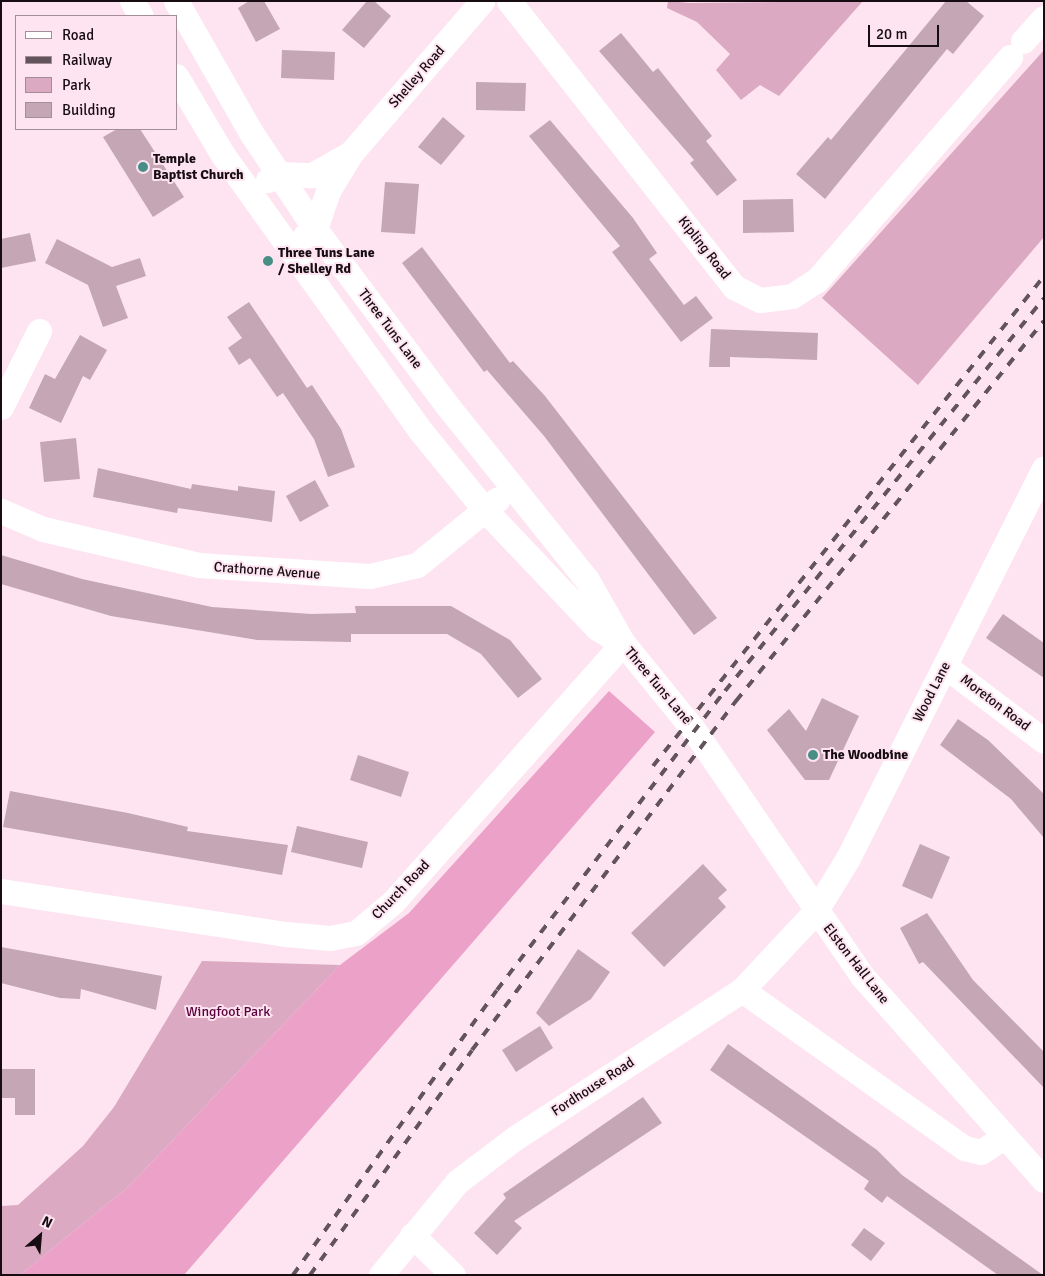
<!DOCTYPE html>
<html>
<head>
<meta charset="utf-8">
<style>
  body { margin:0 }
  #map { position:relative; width:1045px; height:1276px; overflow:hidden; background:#fee4f0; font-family:Signika,sans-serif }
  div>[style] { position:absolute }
  .green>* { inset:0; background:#dba9c2 }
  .forest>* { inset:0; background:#eba1c8 }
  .building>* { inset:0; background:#c4a6b5 }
  .minor>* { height:25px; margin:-12.5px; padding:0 12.5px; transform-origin:12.5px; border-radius:12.5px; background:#fff }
  .rail>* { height:4px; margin-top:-2px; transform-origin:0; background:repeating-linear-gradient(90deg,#63545b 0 9px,transparent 0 18px) }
  .dots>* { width:14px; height:14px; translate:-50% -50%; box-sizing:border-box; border:2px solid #fee4f0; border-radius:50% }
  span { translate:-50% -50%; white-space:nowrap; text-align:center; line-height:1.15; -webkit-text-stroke:4px #fee4f0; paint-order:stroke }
  .street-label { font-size:14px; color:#160c11 }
  .poi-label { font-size:14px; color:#160c11; font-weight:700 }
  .left { translate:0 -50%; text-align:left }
  .park-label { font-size:14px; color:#58003b }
  .frame { position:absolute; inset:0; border:2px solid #160c11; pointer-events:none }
  .legend { position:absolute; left:15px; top:15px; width:162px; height:115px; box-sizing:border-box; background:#fee4f0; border:1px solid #a18e97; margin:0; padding:6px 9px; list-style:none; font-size:15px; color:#160c11 }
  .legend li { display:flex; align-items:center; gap:10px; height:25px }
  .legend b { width:25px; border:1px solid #a18e97 }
  .north { position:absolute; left:15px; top:1211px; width:50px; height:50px; -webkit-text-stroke:4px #fee4f0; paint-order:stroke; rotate:27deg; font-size:14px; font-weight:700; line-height:20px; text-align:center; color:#160c11 }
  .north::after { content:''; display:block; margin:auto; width:18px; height:22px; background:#160c11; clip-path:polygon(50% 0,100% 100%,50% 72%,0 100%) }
  .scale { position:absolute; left:868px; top:25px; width:71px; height:22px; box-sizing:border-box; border:2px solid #160c11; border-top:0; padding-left:6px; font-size:15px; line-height:18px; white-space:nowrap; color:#160c11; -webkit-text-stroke:4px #fee4f0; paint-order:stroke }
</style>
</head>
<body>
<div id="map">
  <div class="green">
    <i style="clip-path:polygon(668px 1px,689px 3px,863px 1px,779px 96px,760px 85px,741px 100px,716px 70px,730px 54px,697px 22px,667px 8px)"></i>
    <i style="clip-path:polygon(1044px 50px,1044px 237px,918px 385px,822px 298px)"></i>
    <i style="clip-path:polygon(202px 961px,340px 965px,128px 1187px,20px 1275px,1px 1275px,1px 1206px,18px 1205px,83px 1146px,114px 1107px)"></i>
  </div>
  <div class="forest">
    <i style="clip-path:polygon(609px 691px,655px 732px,184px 1275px,20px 1275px,128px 1187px,340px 965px,409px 913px)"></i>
  </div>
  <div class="building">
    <i style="clip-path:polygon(249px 1px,264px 1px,280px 29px,256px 42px,238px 8px)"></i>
    <i style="clip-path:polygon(367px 1px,374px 1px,391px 16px,364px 48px,342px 30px)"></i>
    <i style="clip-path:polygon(946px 1px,966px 1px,984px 16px,953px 54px,947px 49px,825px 199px,796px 174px,828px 137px,831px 140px)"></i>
    <i style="clip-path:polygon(621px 33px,653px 72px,658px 68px,712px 136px,706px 141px,737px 180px,717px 196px,690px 163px,694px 160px,599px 51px)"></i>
    <i style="clip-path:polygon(282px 50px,335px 52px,334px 80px,281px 78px)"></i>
    <i style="clip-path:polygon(476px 82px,526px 83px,525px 111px,476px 110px)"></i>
    <i style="clip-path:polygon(443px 117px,465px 136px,441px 165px,418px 147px)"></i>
    <i style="clip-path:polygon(550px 120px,633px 218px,657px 253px,649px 259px,684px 305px,696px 296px,713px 318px,681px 342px,612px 252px,620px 246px,529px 136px)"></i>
    <i style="clip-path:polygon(117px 129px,140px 129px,184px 197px,153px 217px,103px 137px)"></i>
    <i style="clip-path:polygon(385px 182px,419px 184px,415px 234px,381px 232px)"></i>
    <i style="clip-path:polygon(793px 199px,794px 232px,743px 233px,743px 200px)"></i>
    <i style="clip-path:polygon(30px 233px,36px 261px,1px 268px,1px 239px)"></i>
    <i style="clip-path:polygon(57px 239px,112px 267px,140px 258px,146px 276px,116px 286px,128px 318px,103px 327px,88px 285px,45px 263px)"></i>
    <i style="clip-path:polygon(422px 247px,510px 363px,513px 361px,545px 396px,717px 618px,694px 635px,544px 436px,487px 370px,484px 372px,402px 263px)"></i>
    <i style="clip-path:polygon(249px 302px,307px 388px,312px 385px,341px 429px,355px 467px,328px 477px,314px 439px,283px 393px,277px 397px,250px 358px,239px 365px,228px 348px,242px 338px,227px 317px)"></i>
    <i style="clip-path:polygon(711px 329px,818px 333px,817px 360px,730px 357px,730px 367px,709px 367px)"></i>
    <i style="clip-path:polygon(80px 335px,107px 350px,90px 380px,83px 376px,61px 423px,29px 408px,45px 374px,55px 379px)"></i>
    <i style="clip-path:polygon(76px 438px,80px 479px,44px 482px,40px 442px)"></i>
    <i style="clip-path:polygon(98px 468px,191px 489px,192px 484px,238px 491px,238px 486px,275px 491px,272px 522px,178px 508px,177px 513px,93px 497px)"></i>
    <i style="clip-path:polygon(315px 480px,329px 506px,300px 522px,286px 496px)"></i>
    <i style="clip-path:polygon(1px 555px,82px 579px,212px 607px,311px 614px,356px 613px,355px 606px,451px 606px,510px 640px,542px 679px,518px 698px,481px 654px,447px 634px,351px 634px,351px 642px,257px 640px,111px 616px,1px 584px)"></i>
    <i style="clip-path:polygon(1003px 614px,1044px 643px,1044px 678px,986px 638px)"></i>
    <i style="clip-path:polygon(822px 698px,859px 716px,829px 780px,805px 780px,767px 730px,789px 709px,806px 731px)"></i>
    <i style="clip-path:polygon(958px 719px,988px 740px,1044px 794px,1044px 838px,1011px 799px,940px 745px)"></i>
    <i style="clip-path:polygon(358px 755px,409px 772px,401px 797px,350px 780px)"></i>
    <i style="clip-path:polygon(10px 791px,128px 813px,188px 827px,187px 831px,288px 845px,282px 875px,3px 827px)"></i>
    <i style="clip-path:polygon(297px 826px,368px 842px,362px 868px,291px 852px)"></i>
    <i style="clip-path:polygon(920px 844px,950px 857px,932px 899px,902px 886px)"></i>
    <i style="clip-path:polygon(703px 864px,727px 890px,718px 898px,726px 907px,664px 967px,631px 933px)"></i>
    <i style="clip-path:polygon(927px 913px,973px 980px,1044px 1052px,1044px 1088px,923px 962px,919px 964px,900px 928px)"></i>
    <i style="clip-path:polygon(1px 947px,162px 976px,156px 1010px,81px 989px,80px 999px,60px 998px,1px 983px)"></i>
    <i style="clip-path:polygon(578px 949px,610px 972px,591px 999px,549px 1026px,536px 1013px)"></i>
    <i style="clip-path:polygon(540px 1026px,553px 1048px,516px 1072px,502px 1050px)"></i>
    <i style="clip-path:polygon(728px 1044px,877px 1150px,902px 1175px,1043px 1275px,998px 1275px,887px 1196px,882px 1203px,864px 1189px,869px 1181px,710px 1070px)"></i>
    <i style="clip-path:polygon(1px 1069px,35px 1069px,35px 1115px,15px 1115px,15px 1098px,1px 1098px)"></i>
    <i style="clip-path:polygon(643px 1097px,662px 1123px,514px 1221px,522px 1228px,497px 1255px,474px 1233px,506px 1198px,503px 1194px)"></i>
    <i style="clip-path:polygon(864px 1228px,885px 1243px,871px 1261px,851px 1245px)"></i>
  </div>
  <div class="minor">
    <i style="left:132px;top:1px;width:17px;rotate:59deg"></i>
    <i style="left:176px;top:1px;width:153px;rotate:60.3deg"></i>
    <i style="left:252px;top:134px;width:114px;rotate:56.4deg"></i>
    <i style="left:315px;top:229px;width:219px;rotate:53.2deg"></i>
    <i style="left:446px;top:404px;width:226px;rotate:51.3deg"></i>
    <i style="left:587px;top:580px;width:73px;rotate:60.3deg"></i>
    <i style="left:623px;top:643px;width:111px;rotate:50.9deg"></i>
    <i style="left:693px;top:729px;width:299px;rotate:55.6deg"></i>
    <i style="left:862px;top:976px;width:273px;rotate:48.3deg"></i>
    <i style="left:509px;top:1px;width:364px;rotate:51.8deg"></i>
    <i style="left:734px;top:287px;width:29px;rotate:27deg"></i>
    <i style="left:760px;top:300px;width:32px;rotate:-7deg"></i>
    <i style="left:792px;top:296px;width:30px;rotate:-33deg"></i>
    <i style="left:817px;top:280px;width:295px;rotate:-49.1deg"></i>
    <i style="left:1023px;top:41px;width:31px;rotate:-48deg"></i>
    <i style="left:176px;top:76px;width:92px;rotate:59.3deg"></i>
    <i style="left:223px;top:155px;width:337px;rotate:54.4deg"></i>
    <i style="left:419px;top:429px;width:104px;rotate:50.8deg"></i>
    <i style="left:485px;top:510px;width:163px;rotate:46.5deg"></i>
    <i style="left:597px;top:628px;width:22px;rotate:32deg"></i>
    <i style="left:268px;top:180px;width:12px;rotate:-31deg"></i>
    <i style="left:278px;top:174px;width:34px;rotate:2deg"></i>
    <i style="left:312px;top:175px;width:43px;rotate:-29.6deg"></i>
    <i style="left:305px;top:236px;width:12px;rotate:-35deg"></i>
    <i style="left:315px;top:229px;width:40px;rotate:-71.1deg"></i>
    <i style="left:328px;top:191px;width:44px;rotate:-58.8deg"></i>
    <i style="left:351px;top:153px;width:201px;rotate:-49.2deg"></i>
    <i style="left:1px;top:407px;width:85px;rotate:-63.4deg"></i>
    <i style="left:1px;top:511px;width:46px;rotate:23.2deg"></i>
    <i style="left:43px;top:529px;width:160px;rotate:13deg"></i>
    <i style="left:199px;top:565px;width:171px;rotate:3.7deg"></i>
    <i style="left:370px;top:576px;width:48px;rotate:-13.2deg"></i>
    <i style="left:417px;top:565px;width:104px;rotate:-39.2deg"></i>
    <i style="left:945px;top:666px;width:124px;rotate:37.1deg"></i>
    <i style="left:1px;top:891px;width:288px;rotate:8.6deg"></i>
    <i style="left:286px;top:934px;width:44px;rotate:5.2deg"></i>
    <i style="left:330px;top:938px;width:26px;rotate:-11deg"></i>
    <i style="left:356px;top:933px;width:48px;rotate:-40deg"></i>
    <i style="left:393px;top:902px;width:346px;rotate:-48.4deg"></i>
    <i style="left:742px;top:990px;width:272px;rotate:35.4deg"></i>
    <i style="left:964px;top:1148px;width:17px;rotate:13deg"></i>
    <i style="left:981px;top:1152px;width:25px;rotate:-34deg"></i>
    <i style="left:412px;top:1235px;width:57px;rotate:44.3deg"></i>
    <i style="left:381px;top:1275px;width:120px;rotate:-50.7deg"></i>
    <i style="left:457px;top:1182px;width:73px;rotate:-37.2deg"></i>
    <i style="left:515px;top:1138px;width:271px;rotate:-33.1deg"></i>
    <i style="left:742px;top:990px;width:107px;rotate:-46.9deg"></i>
    <i style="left:815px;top:912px;width:63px;rotate:-58.6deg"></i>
    <i style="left:848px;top:858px;width:436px;rotate:-63.3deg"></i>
  </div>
  <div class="rail">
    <i style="left:653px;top:766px;width:627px;rotate:-51.41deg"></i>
    <i style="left:293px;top:1275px;width:350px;rotate:-54.4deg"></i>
    <i style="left:497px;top:990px;width:376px;rotate:-52.7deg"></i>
    <i style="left:725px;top:691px;width:506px;rotate:-50.93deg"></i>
    <i style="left:310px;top:1275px;width:277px;rotate:-54.2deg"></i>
    <i style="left:472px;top:1050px;width:438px;rotate:-52.9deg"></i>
    <i style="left:736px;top:701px;width:489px;rotate:-51deg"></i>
  </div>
  <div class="dots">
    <i style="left:143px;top:167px;background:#488e87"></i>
    <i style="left:268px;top:261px;background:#488e87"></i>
    <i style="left:813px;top:755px;background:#488e87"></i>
  </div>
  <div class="street-label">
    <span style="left:417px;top:77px;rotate:-49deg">Shelley Road</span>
    <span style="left:704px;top:248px;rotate:52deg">Kipling Road</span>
    <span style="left:390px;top:329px;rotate:53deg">Three Tuns Lane</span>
    <span style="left:267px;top:571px;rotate:4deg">Crathorne Avenue</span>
    <span style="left:658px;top:686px;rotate:50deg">Three Tuns Lane</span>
    <span style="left:932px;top:692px;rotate:-63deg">Wood Lane</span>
    <span style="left:995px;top:703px;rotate:37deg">Moreton Road</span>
    <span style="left:401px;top:890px;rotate:-46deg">Church Road</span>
    <span style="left:856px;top:964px;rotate:52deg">Elston Hall Lane</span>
    <span style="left:593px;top:1087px;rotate:-33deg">Fordhouse Road</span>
  </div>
  <div class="poi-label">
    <span class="left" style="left:153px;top:167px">Temple<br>Baptist Church</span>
    <span class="left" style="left:278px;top:261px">Three Tuns Lane<br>/ Shelley Rd</span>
    <span class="left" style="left:823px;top:755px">The Woodbine</span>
  </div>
  <div class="park-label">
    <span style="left:228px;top:1012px">Wingfoot Park</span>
  </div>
  <div class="frame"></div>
  <ul class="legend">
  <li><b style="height:6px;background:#fff"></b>Road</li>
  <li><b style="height:6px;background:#63545b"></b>Railway</li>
  <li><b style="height:14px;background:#dba9c2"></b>Park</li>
  <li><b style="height:14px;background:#c4a6b5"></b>Building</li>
  </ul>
  <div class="north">N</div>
  <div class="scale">20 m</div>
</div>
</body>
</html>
